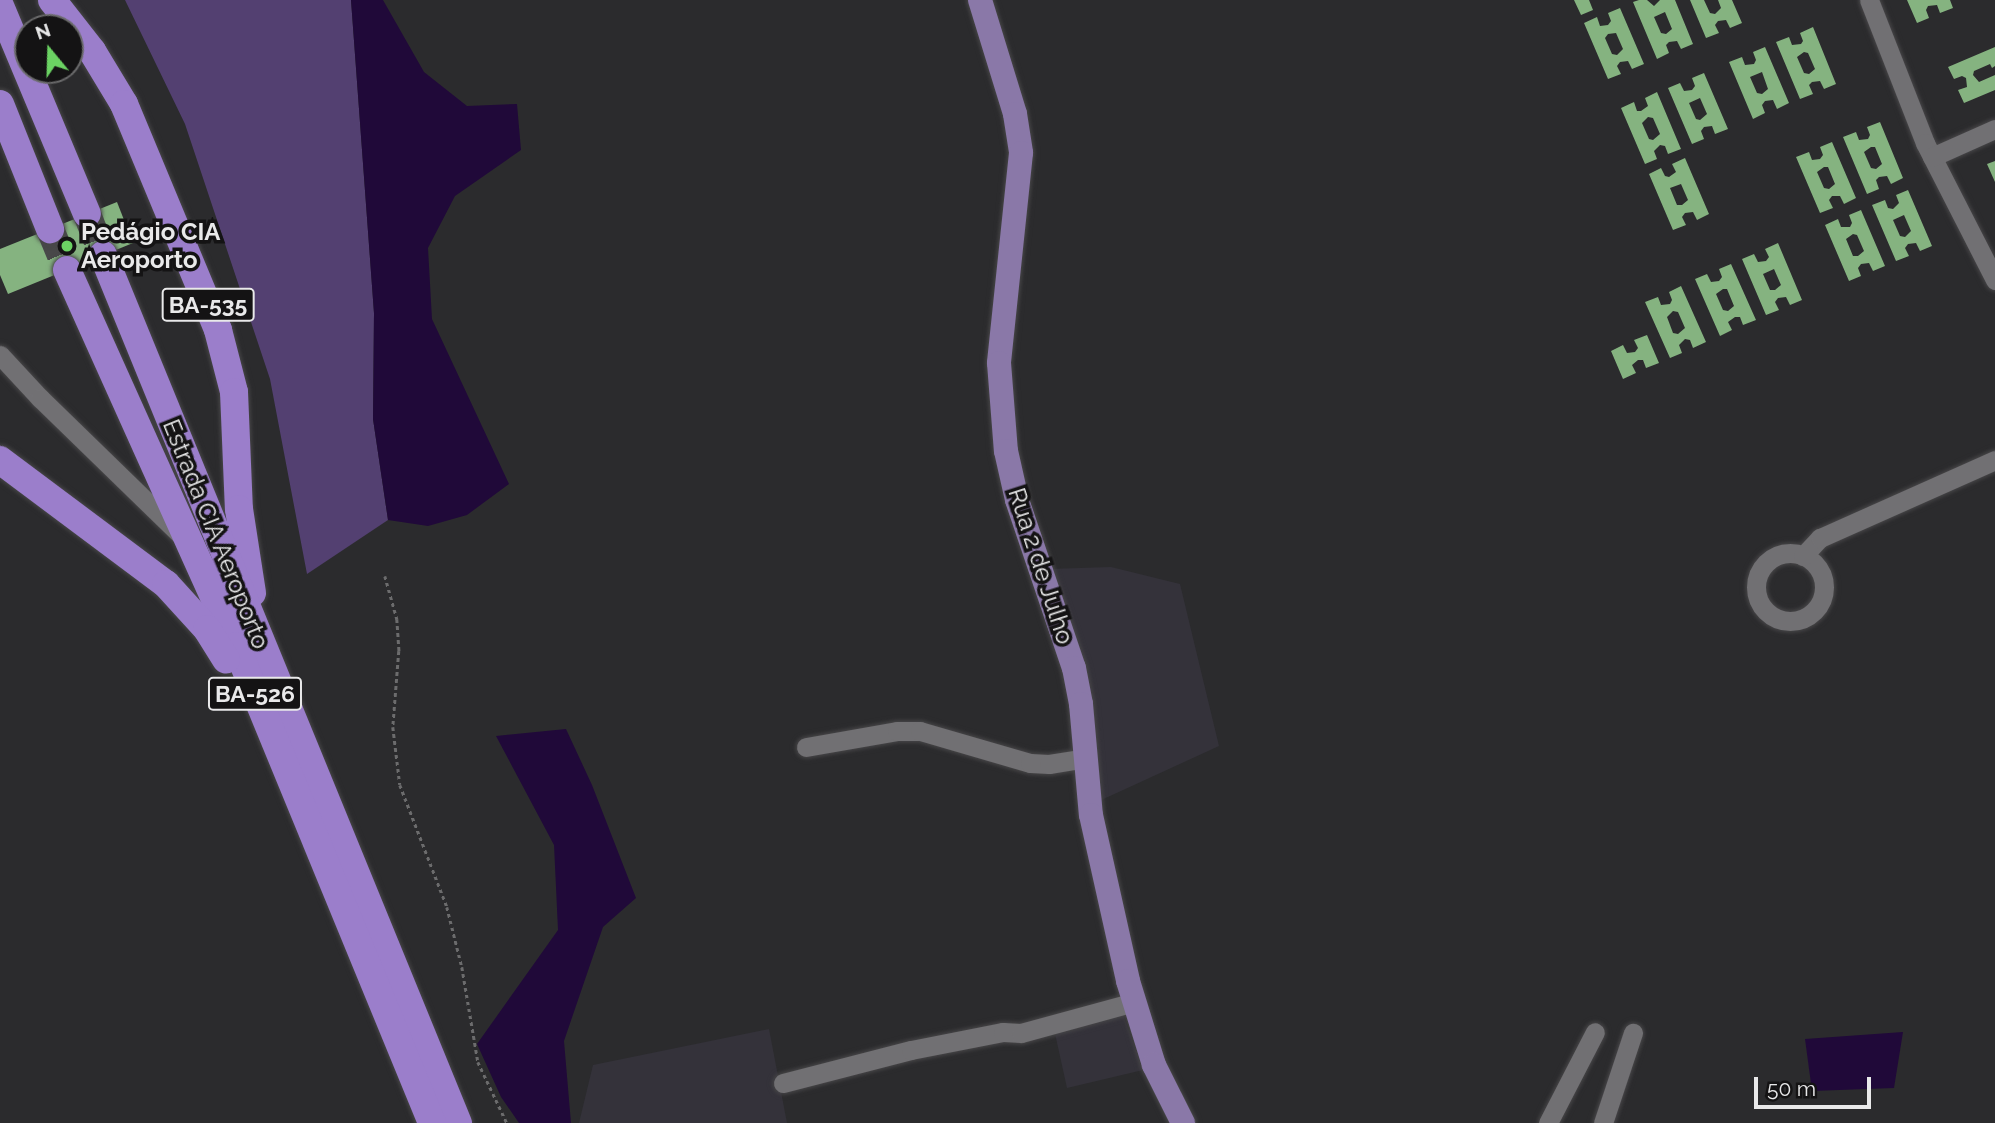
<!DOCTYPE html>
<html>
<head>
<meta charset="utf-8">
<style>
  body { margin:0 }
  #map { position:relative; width:1995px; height:1123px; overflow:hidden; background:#2b2b2d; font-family:Raleway,sans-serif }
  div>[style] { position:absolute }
  .built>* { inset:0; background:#34323a }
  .green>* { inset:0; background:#534071 }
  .water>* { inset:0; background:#200939 }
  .building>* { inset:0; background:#85b380 }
  .highway-tunnel>* { height:28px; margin-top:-14px; transform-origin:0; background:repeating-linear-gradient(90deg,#484849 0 28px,transparent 0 42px) }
  .path>* { height:2.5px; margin-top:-1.25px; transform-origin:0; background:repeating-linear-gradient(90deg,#6c6c6d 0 3.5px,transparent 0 7px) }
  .roads { filter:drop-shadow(0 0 2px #474648) drop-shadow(0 0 2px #474648) }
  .minor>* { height:19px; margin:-9.5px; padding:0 9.5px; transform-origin:9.5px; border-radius:9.5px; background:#717073 }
  .minor>.ring { margin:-9.5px; padding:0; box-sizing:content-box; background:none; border:19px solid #717073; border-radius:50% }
  .major>* { height:24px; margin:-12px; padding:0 12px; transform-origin:12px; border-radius:12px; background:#8a78a8 }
  .highway>* { height:28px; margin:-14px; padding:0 14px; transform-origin:14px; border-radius:14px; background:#9b7ecb }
  .dots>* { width:19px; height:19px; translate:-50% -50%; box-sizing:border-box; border:4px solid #141314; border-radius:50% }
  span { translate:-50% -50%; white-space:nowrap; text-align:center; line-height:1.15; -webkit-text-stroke:7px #141314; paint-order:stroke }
  .shield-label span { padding:2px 5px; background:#141314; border:2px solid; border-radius:5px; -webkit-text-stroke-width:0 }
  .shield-label { font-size:23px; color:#e9e9ea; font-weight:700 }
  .poi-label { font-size:24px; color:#e9e9ea; font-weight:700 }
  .left { translate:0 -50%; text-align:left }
  .street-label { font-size:24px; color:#e9e9ea }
  .north { position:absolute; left:14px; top:14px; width:70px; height:70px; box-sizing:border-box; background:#141314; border:2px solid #69696a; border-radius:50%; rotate:341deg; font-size:19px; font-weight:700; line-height:28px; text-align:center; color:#e9e9ea }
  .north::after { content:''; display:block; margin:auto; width:24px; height:32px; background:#6bd363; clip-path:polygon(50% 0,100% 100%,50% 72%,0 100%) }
  .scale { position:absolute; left:1754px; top:1077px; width:117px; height:32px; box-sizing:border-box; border:4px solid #e9e9ea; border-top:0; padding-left:9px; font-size:21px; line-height:24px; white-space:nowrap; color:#e9e9ea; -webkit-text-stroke:5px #141314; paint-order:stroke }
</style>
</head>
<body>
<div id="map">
  <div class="built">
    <i style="clip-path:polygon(1111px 567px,1180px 584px,1219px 746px,1097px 802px,1049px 569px)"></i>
    <i style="clip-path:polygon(1122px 1012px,1143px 1070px,1067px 1088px,1054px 1029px)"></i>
    <i style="clip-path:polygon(769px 1029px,787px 1123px,579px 1123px,593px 1065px)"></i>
  </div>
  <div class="green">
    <i style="clip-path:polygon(125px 0,351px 0,374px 313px,373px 419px,388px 520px,307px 574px,270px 379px,185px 124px)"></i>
  </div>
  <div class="water">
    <i style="clip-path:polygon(351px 0,383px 0,424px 72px,467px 106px,517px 104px,521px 150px,455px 196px,428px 248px,432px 319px,509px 484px,467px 515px,428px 526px,388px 520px,373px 419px,374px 313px)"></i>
    <i style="clip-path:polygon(566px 729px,592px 785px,636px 898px,603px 927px,564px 1041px,571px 1123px,519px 1123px,501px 1097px,477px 1044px,558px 930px,554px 845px,496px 736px)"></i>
    <i style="clip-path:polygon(1903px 1032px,1894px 1088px,1812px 1091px,1805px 1039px)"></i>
  </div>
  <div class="building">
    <i style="clip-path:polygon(1574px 0,1589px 0,1593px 10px,1581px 15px)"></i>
    <i style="clip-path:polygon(evenodd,1639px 0,1647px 0,1654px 6px,1660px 0,1675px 0,1693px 44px,1681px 49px,1677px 41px,1669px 42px,1666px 45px,1669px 53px,1657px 59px,1633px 2px,1639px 0,1665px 12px,1672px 29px,1666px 34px,1661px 33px,1654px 17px,1665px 12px)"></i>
    <i style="clip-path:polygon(1690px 0,1704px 0,1710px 13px,1715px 14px,1721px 8px,1718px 0,1732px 0,1742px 23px,1730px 28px,1726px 20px,1718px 21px,1715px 25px,1719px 33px,1706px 38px)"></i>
    <i style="clip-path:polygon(1907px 0,1950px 0,1953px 8px,1940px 13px,1937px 5px,1928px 6px,1926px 10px,1929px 18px,1917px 23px)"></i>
    <i style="clip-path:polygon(evenodd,1620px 8px,1644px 64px,1632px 69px,1628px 61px,1620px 62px,1617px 66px,1621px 74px,1608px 79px,1584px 23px,1597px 17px,1600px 26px,1608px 25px,1611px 21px,1608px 13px,1620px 8px,1616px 33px,1623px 49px,1617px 55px,1612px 54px,1605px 38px,1608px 34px,1616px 33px)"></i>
    <i style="clip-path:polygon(evenodd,1813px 27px,1836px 84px,1824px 89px,1820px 81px,1812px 82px,1809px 85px,1813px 94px,1800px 99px,1776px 42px,1789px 37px,1792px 45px,1801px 44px,1803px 41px,1800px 33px,1813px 27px,1804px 52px,1808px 53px,1815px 69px,1809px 74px,1804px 73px,1797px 57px,1804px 52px)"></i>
    <i style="clip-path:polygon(evenodd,1765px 47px,1789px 103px,1777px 109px,1773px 100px,1765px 101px,1762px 105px,1765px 113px,1753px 119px,1729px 62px,1742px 57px,1745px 65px,1754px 64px,1756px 60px,1753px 52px,1765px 47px,1762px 72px,1768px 89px,1762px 94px,1757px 93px,1750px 77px,1762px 72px)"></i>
    <i style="clip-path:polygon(1995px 47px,1995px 66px,1992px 68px,1990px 64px,1974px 71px,1973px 75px,1979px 82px,1995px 75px,1995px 90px,1964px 103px,1958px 90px,1967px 87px,1966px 78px,1962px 76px,1954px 79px,1948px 67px)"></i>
    <i style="clip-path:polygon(evenodd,1704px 73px,1728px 129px,1715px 134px,1712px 126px,1704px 127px,1701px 131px,1704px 139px,1692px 144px,1668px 88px,1680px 83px,1684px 91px,1692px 90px,1695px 86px,1692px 78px,1704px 73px,1700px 98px,1707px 114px,1700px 120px,1696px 119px,1689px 103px,1700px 98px)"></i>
    <i style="clip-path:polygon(evenodd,1657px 92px,1681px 149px,1668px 154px,1665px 146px,1660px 145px,1654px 151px,1657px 159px,1645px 164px,1621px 108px,1634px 102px,1637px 111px,1641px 111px,1648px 106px,1645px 98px,1657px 92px,1648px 117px,1653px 118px,1660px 134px,1653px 140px,1649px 139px,1642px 123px,1648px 117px)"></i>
    <i style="clip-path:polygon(evenodd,1880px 122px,1903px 178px,1891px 184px,1887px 176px,1879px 177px,1876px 180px,1879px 189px,1867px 194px,1843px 137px,1856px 132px,1859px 140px,1868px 139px,1870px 135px,1867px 127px,1880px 122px,1871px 147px,1875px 147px,1882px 164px,1876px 169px,1871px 168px,1864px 152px,1871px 147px)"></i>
    <i style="clip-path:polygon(evenodd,1832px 142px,1856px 198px,1844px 204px,1840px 196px,1832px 196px,1829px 200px,1833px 208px,1820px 213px,1796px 157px,1809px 152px,1812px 160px,1820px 159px,1823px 155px,1820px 147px,1832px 142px,1828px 167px,1835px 184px,1829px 189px,1824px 188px,1817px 172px,1824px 167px,1828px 167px)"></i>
    <i style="clip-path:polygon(evenodd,1685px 158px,1709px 214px,1697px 220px,1693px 212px,1685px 213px,1682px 217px,1686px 225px,1673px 230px,1649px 174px,1661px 168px,1665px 176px,1669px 177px,1676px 172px,1672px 164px,1685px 158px,1681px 184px,1688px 200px,1682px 205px,1677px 205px,1670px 188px,1681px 184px)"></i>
    <i style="clip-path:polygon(1995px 161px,1995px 182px,1987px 164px)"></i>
    <i style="clip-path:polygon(evenodd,1908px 190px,1932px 246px,1920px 251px,1916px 243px,1908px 244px,1905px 248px,1909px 256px,1896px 261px,1872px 205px,1885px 200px,1888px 208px,1893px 209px,1899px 203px,1896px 195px,1908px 190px,1904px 215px,1911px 231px,1905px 237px,1900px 236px,1893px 220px,1904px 215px)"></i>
    <i style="clip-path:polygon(117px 202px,133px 243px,8px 294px,0 275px,0 249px)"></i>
    <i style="clip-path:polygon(evenodd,1861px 210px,1885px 266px,1873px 271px,1869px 263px,1861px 264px,1858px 268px,1861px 276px,1849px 281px,1825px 225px,1838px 219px,1841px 227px,1850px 227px,1852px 223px,1849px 215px,1861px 210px,1853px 234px,1857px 235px,1864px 251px,1858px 256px,1853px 256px,1846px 239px,1853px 234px)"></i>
    <i style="clip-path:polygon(evenodd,1778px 243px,1802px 300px,1790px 305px,1786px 297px,1778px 298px,1775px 302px,1779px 310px,1766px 315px,1742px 259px,1754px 254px,1758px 262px,1766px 261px,1769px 257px,1765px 249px,1778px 243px,1774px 269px,1781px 285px,1775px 290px,1770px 290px,1763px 274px,1774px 269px)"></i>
    <i style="clip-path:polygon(evenodd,1731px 264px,1756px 320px,1743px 325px,1740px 317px,1735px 317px,1728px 322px,1732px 330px,1720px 336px,1695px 279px,1707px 274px,1711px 282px,1719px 281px,1722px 277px,1719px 269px,1731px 264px,1723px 289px,1727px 289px,1734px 306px,1728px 311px,1723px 310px,1716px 294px,1723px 289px)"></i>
    <i style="clip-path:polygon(evenodd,1681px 286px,1706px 342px,1693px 348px,1690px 340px,1685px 339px,1679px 345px,1682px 353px,1670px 358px,1645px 302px,1658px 297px,1661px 305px,1670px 304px,1672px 300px,1669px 292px,1681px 286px,1673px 311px,1678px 312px,1685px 328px,1678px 334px,1673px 333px,1667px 317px,1673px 311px)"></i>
    <i style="clip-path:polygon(1647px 335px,1659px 363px,1646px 368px,1643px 360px,1638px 360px,1632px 365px,1636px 373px,1623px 379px,1611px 351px,1623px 345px,1627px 353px,1635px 352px,1638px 348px,1634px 340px)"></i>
  </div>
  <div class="highway-tunnel">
    <i style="left:87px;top:214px;width:44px;rotate:68.7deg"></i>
    <i style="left:50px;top:229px;width:44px;rotate:67.5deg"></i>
  </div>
  <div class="path">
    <i style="left:385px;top:576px;width:45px;rotate:74.4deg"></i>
    <i style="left:397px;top:619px;width:32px;rotate:86deg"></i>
    <i style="left:399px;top:651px;width:76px;rotate:94.5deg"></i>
    <i style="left:393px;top:727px;width:58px;rotate:83.1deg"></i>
    <i style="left:400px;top:785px;width:131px;rotate:68.9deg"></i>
    <i style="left:447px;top:907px;width:62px;rotate:76deg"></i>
    <i style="left:462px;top:967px;width:96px;rotate:80.4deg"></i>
    <i style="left:478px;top:1062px;width:68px;rotate:64.6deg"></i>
  </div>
  <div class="roads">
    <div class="minor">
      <i style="left:1869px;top:0;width:154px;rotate:68.6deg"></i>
      <i style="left:1925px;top:143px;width:154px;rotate:62.9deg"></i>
      <i style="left:1932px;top:157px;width:69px;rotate:-24deg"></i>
      <i style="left:0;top:355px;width:59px;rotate:47.1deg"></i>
      <i style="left:40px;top:398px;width:195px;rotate:44.2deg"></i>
      <i class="ring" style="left:1756px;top:553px;width:49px;height:49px"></i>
      <i style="left:1803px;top:556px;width:25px;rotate:-47deg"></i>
      <i style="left:1820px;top:538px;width:192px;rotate:-24deg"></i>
      <i style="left:806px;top:747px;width:92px;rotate:-10deg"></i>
      <i style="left:897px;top:731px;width:23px"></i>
      <i style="left:920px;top:731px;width:115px;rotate:16.2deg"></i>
      <i style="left:1030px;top:763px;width:19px;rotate:3deg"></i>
      <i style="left:1049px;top:764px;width:37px;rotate:-9deg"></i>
      <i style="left:783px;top:1083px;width:132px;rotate:-14.5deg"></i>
      <i style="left:911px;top:1050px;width:94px;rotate:-11.1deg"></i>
      <i style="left:1003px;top:1032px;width:18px;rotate:3deg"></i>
      <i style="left:1021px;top:1033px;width:117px;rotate:-15.3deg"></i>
      <i style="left:1548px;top:1123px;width:102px;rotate:-62.7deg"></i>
      <i style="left:1603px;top:1123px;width:95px;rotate:-71.6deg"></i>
    </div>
    <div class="major">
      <i style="left:980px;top:0;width:119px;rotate:72.9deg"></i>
      <i style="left:1015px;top:114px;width:39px;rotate:81deg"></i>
      <i style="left:1021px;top:153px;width:211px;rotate:96deg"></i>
      <i style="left:999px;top:363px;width:88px;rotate:85.5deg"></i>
      <i style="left:1006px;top:451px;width:50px;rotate:77.3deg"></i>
      <i style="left:1017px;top:500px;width:177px;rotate:71.3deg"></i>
      <i style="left:1074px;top:668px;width:37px;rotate:79deg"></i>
      <i style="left:1081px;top:704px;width:111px;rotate:84.9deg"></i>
      <i style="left:1091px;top:815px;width:170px;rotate:77.4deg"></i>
      <i style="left:1128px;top:981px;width:88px;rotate:72.8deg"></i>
      <i style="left:1154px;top:1065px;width:65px;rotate:63.4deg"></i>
    </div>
    <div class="highway">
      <i style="left:52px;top:0;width:65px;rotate:51.9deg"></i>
      <i style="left:92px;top:51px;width:62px;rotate:58.9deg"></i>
      <i style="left:124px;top:104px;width:245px;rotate:67.4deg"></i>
      <i style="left:218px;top:330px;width:64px;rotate:75.5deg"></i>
      <i style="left:234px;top:392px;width:117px;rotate:87.6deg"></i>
      <i style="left:239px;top:509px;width:85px;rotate:81.2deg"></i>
      <i style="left:0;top:6px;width:225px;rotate:67.3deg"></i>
      <i style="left:0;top:104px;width:135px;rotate:68.2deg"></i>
      <i style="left:103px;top:255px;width:938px;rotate:67.76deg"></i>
      <i style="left:67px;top:270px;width:412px;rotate:65.8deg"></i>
      <i style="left:236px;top:646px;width:516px;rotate:67.66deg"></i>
      <i style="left:0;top:460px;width:207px;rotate:36.8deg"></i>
      <i style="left:166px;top:584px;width:61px;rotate:47.7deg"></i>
      <i style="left:207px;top:629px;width:36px;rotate:58deg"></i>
    </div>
  </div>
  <div class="dots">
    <i style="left:67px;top:246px;background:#6bd363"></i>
  </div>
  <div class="shield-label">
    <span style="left:208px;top:305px">BA-535</span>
    <span style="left:255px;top:694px">BA-526</span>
  </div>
  <div class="poi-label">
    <span class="left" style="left:81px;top:246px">Pedágio CIA<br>Aeroporto</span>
  </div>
  <div class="street-label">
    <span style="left:216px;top:534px;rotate:68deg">Estrada CIA Aeroporto</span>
    <span style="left:1041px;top:566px;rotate:72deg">Rua 2 de Julho</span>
  </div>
  <div class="north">N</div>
  <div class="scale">50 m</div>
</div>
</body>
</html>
